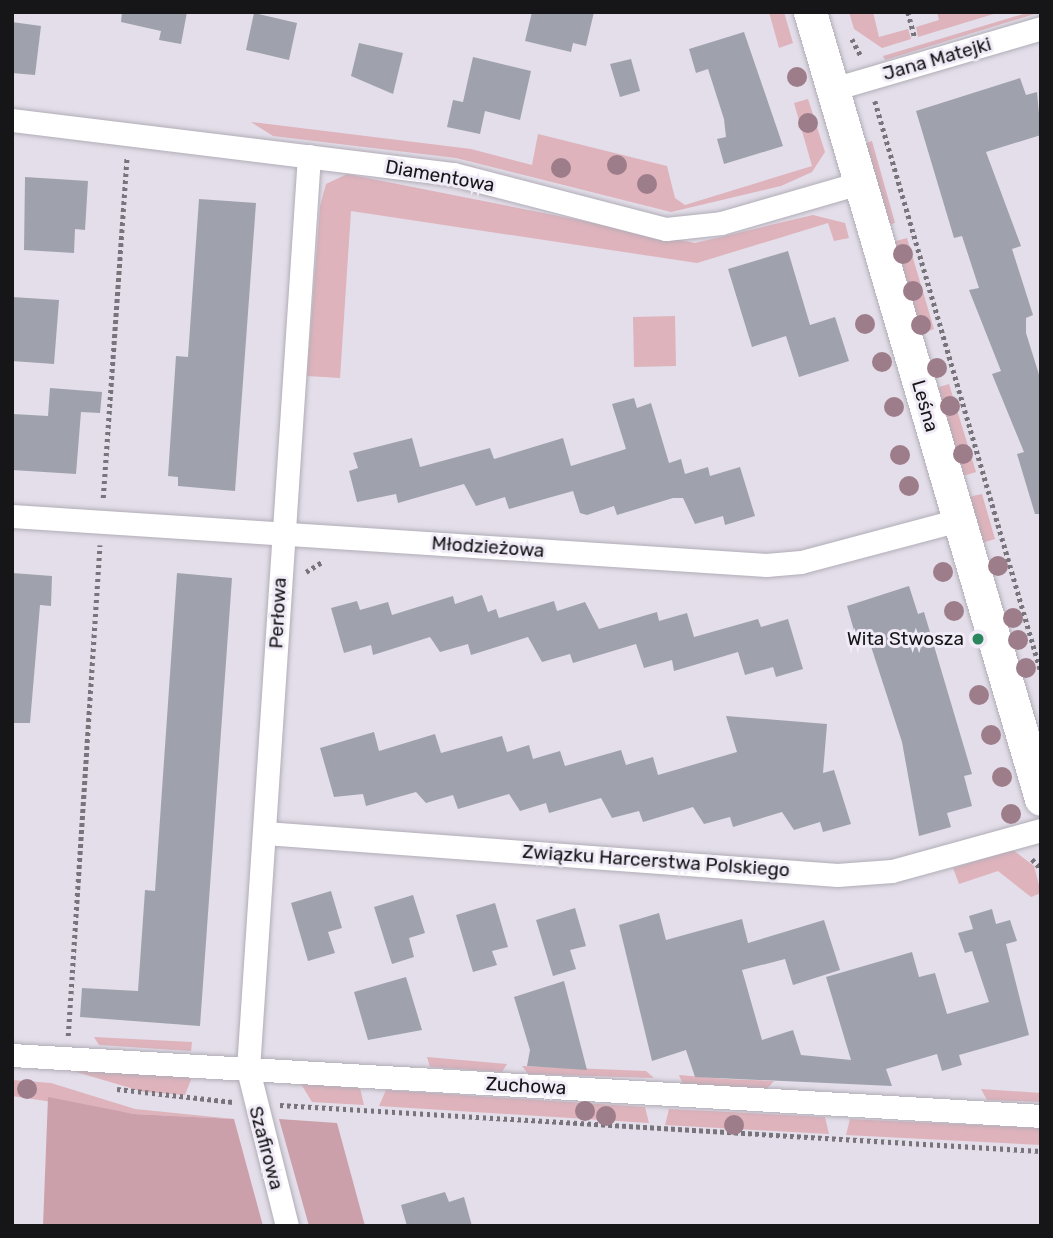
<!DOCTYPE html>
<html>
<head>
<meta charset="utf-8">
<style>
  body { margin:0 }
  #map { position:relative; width:1053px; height:1238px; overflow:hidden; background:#e3dee9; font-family:Rubik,sans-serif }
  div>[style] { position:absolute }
  .green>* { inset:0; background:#deb3bc }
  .forest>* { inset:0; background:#cca0aa }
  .building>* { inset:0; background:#9fa2ac }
  .path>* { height:4.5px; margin-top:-2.25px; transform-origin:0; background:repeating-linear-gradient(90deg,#77747b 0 3.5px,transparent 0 7px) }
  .roads { filter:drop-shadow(0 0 2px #b1adb7) drop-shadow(0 0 2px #b1adb7) }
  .street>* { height:23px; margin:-11.5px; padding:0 11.5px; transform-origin:11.5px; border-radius:11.5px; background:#fff }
  .secondary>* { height:33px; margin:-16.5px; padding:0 16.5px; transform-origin:16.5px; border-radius:16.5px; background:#fff }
  .trees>* { width:20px; height:20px; margin:-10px; border-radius:50%; background:#9e7d8a }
  .dots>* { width:19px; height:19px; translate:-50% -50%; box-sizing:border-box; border:4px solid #f0ebf6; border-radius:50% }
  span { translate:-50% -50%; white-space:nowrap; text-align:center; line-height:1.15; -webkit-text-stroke:6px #f0ebf6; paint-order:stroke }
  .street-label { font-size:19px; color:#161518 }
  .poi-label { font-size:19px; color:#161518 }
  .right { translate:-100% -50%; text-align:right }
  .frame { position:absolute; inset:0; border:14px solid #161518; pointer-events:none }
</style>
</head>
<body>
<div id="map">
  <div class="green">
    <i style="clip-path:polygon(769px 12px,784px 12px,793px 43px,779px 48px)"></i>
    <i style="clip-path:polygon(849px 12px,873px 12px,879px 37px,908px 29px,911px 39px,882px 48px,854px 29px)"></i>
    <i style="clip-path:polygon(937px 12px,1000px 12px,918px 37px,916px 27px,939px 20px)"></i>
    <i style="clip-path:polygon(1030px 12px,1041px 12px,885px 60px,883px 56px)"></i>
    <i style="clip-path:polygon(808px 99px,825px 152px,812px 172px,781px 186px,671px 212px,456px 158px,273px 136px,251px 122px,471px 149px,532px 165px,538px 134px,667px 166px,675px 198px,685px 205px,812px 166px,794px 103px)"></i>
    <i style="clip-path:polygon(872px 141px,895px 223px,889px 225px,864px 144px)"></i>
    <i style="clip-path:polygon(347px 174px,695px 243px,813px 215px,845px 223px,849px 238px,834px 241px,828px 223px,697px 263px,351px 211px,340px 378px,307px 376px,320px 206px,326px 184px)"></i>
    <i style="clip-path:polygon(907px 238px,934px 329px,920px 334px,892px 242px)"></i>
    <i style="clip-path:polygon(675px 316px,676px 366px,634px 367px,633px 317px)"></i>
    <i style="clip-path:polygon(949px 384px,976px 472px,963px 476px,936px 388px)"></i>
    <i style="clip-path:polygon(982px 494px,995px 539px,982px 543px,968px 497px)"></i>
    <i style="clip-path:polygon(1013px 850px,1034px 866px,1041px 893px,1031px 897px,998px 871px,959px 884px,953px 868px)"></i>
    <i style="clip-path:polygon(94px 1037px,192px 1042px,191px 1051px,99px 1045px)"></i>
    <i style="clip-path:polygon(427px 1057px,507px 1064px,502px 1072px,430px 1067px)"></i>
    <i style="clip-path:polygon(522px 1066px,646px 1071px,654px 1078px,528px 1074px)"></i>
    <i style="clip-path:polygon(66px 1069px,192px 1077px,185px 1095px,144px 1092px)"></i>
    <i style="clip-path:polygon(679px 1075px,726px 1079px,774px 1081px,767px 1089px,683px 1085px)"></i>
    <i style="clip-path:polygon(12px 1080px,51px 1083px,135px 1109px,234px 1119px,134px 1114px,12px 1096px)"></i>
    <i style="clip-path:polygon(301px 1084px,360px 1088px,364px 1105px,312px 1102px)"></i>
    <i style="clip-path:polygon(981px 1089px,1041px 1093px,1041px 1102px,987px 1100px)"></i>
    <i style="clip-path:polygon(386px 1090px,645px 1107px,649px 1123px,379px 1106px)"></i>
    <i style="clip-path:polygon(669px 1109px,825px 1117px,829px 1134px,665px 1125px)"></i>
    <i style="clip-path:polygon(850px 1119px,1041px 1128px,1041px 1145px,846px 1135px)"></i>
  </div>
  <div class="forest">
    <i style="clip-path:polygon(48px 1097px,134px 1114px,234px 1119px,263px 1226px,43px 1226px)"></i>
    <i style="clip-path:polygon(279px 1119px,337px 1123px,365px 1226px,309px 1226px)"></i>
  </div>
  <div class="building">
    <i style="clip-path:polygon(122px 12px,187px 12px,181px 44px,159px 40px,161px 31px,121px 22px)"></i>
    <i style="clip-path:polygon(532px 12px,594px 12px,586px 46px,573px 43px,571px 52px,525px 41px)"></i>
    <i style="clip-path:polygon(254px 13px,297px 23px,289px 60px,246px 50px)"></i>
    <i style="clip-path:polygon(12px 22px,41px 26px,35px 75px,12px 73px)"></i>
    <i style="clip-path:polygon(744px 32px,783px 146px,724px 164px,717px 139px,726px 137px,724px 119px,708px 69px,696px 73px,689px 49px)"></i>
    <i style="clip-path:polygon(359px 43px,403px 53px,393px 94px,351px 76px)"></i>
    <i style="clip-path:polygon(473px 57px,531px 71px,520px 120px,485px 111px,480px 134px,447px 127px,453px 100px,463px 102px)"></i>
    <i style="clip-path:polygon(631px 59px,640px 91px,620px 97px,610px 64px)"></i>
    <i style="clip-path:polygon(1020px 78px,1026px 95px,1037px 92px,1041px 135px,986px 152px,1021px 246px,1012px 249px,1033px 315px,1026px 318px,1026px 333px,1041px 381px,1041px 514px,1035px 514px,1017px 454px,1024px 452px,992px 374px,1001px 371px,969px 290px,979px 288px,962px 236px,954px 238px,916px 111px)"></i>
    <i style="clip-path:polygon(25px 177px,88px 181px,85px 230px,75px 229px,74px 253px,24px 250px)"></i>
    <i style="clip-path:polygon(199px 199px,256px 203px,235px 491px,178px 486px,178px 477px,168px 476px,176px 356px,188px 357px)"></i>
    <i style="clip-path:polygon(788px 251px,810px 325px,835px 317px,849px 361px,799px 377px,786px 336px,752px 347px,728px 269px)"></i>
    <i style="clip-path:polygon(12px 297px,59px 300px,54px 364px,12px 361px)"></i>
    <i style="clip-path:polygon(50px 388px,102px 392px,100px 413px,81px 412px,76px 474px,12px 470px,13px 414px,48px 416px)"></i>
    <i style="clip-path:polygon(634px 398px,637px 408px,651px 403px,669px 463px,681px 459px,685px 474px,708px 467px,710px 476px,740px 467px,755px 516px,725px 525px,723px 516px,695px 524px,683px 498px,673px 498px,617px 515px,614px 506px,587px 515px,580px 513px,573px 491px,509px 509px,505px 497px,476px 506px,464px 484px,398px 503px,396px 494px,357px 502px,349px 471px,358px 468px,353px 453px,412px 438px,420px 467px,490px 448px,494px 459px,563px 438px,571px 466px,626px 449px,612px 404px)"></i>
    <i style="clip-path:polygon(12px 573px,52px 576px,51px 606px,40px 605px,30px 723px,12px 723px)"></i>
    <i style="clip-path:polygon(177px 573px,232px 578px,200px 1026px,80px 1017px,82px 988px,138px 991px,145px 890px,155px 891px)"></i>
    <i style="clip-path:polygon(909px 586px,918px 614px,924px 612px,972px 774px,964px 776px,972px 806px,947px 813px,951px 827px,919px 836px,902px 742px,866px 631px,855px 634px,847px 606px)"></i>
    <i style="clip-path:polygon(482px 595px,488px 612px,496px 609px,499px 618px,554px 601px,557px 611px,585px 602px,599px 629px,657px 612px,659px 621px,687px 613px,694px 637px,758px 619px,761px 627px,788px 619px,803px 669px,776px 677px,773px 667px,745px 675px,738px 652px,674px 671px,672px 660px,644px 668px,636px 644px,573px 663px,570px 654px,542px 662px,528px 637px,471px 655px,468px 644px,440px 652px,430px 637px,373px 655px,371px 645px,344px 653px,331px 608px,357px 601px,360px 610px,388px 602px,392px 615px,453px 596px,455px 604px)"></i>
    <i style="clip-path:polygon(726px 716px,827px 724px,823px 773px,834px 770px,851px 824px,823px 832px,820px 822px,794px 830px,782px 812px,733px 827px,730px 817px,704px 824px,693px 807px,643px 822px,639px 811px,612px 818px,601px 798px,549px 813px,546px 803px,520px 811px,509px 794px,458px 809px,453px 795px,426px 803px,416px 792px,366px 806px,363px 794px,334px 797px,320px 748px,374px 732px,379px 751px,435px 734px,441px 753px,502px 736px,507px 752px,529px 745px,533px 759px,560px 751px,565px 766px,621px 750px,626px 765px,653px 757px,658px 775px,737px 752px)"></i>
    <i style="clip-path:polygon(331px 891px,342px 928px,328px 932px,335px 953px,308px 961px,291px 903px)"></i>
    <i style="clip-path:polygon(413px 895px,425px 933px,409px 938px,414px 957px,392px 964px,374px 907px)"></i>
    <i style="clip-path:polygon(495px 903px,508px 947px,492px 951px,497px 965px,473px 972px,456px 915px)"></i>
    <i style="clip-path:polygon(575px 908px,586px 946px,570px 950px,576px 969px,553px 976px,536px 920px)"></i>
    <i style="clip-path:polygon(992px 909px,996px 924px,1010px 920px,1017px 941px,1006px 944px,1029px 1035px,959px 1055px,962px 1065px,942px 1071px,937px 1054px,886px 1069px,892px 1086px,695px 1077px,686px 1050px,652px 1061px,619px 925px,659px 913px,666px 940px,742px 919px,748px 943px,824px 920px,840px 970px,793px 985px,785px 959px,742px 970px,762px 1040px,793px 1030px,801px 1055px,851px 1060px,826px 977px,912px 952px,919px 977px,935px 973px,947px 1014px,989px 1002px,972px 951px,965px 953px,958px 933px,973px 929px,969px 916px)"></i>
    <i style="clip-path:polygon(406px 977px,422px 1030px,368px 1040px,354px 992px)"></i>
    <i style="clip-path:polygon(564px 981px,587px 1070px,527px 1066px,530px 1050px,514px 997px)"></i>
    <i style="clip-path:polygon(445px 1192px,449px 1202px,464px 1197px,472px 1226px,407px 1226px,401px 1205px)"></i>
  </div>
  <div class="path">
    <i style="left:908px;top:12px;width:27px;rotate:75deg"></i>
    <i style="left:852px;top:39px;width:19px;rotate:62deg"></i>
    <i style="left:875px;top:101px;width:595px;rotate:73.79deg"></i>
    <i style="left:103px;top:498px;width:341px;rotate:-86deg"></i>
    <i style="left:306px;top:572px;width:19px;rotate:-32deg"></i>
    <i style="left:1032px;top:859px;width:13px;rotate:48deg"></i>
    <i style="left:68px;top:1036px;width:492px;rotate:-86.3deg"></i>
    <i style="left:117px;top:1089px;width:117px;rotate:6.4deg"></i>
    <i style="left:280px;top:1105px;width:762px;rotate:3.46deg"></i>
  </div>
  <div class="roads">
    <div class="street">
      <i style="left:833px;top:89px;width:217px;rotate:-16.3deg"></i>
      <i style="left:12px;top:120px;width:444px;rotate:7deg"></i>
      <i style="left:453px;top:174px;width:220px;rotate:14.5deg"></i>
      <i style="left:666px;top:229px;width:55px;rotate:-6.2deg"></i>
      <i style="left:721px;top:223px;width:145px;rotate:-16.1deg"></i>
      <i style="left:12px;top:516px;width:756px;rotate:3.72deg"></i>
      <i style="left:766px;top:565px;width:35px;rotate:-5deg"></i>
      <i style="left:801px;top:562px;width:163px;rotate:-14.9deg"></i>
      <i style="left:265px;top:833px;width:574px;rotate:4.2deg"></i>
      <i style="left:837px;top:875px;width:55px;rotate:-4.2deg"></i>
      <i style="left:892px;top:871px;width:155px;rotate:-15.4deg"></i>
      <i style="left:12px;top:1055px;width:1031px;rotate:3.39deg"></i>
      <i style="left:287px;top:1226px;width:162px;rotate:-104deg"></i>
      <i style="left:248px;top:1069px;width:915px;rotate:-86.18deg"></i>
    </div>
    <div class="secondary">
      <i style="left:810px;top:12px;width:820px;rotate:73.64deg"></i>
    </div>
  </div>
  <div class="trees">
    <i style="left:797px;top:77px"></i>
    <i style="left:808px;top:123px"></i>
    <i style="left:617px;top:165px"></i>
    <i style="left:561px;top:168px"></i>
    <i style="left:647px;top:184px"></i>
    <i style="left:903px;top:254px"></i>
    <i style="left:913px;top:291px"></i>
    <i style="left:865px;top:324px"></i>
    <i style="left:921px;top:325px"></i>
    <i style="left:882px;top:362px"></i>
    <i style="left:937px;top:368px"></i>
    <i style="left:950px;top:406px"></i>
    <i style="left:894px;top:407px"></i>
    <i style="left:963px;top:454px"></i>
    <i style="left:900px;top:455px"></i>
    <i style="left:909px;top:486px"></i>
    <i style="left:998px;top:566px"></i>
    <i style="left:943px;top:572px"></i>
    <i style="left:954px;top:611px"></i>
    <i style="left:1013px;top:618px"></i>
    <i style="left:1018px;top:640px"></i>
    <i style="left:1026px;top:668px"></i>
    <i style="left:979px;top:695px"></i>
    <i style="left:991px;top:735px"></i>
    <i style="left:1002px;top:777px"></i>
    <i style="left:1011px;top:814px"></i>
    <i style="left:27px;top:1089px"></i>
    <i style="left:585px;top:1111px"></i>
    <i style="left:606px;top:1116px"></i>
    <i style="left:734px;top:1125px"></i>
  </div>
  <div class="dots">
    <i style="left:978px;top:639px;background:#2a865d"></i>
  </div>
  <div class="street-label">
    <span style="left:937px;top:59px;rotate:-16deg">Jana Matejki</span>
    <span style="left:440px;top:176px;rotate:10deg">Diamentowa</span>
    <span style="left:925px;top:406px;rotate:74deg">Leśna</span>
    <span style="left:488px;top:547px;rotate:4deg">Młodzieżowa</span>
    <span style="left:278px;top:613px;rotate:-87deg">Perłowa</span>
    <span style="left:656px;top:861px;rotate:4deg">Związku Harcerstwa Polskiego</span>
    <span style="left:526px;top:1086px;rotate:3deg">Zuchowa</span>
    <span style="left:266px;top:1148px;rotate:75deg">Szafirowa</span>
  </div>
  <div class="poi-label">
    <span class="right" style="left:964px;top:639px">Wita Stwosza</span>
  </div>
  <div class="frame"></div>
</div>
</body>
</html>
